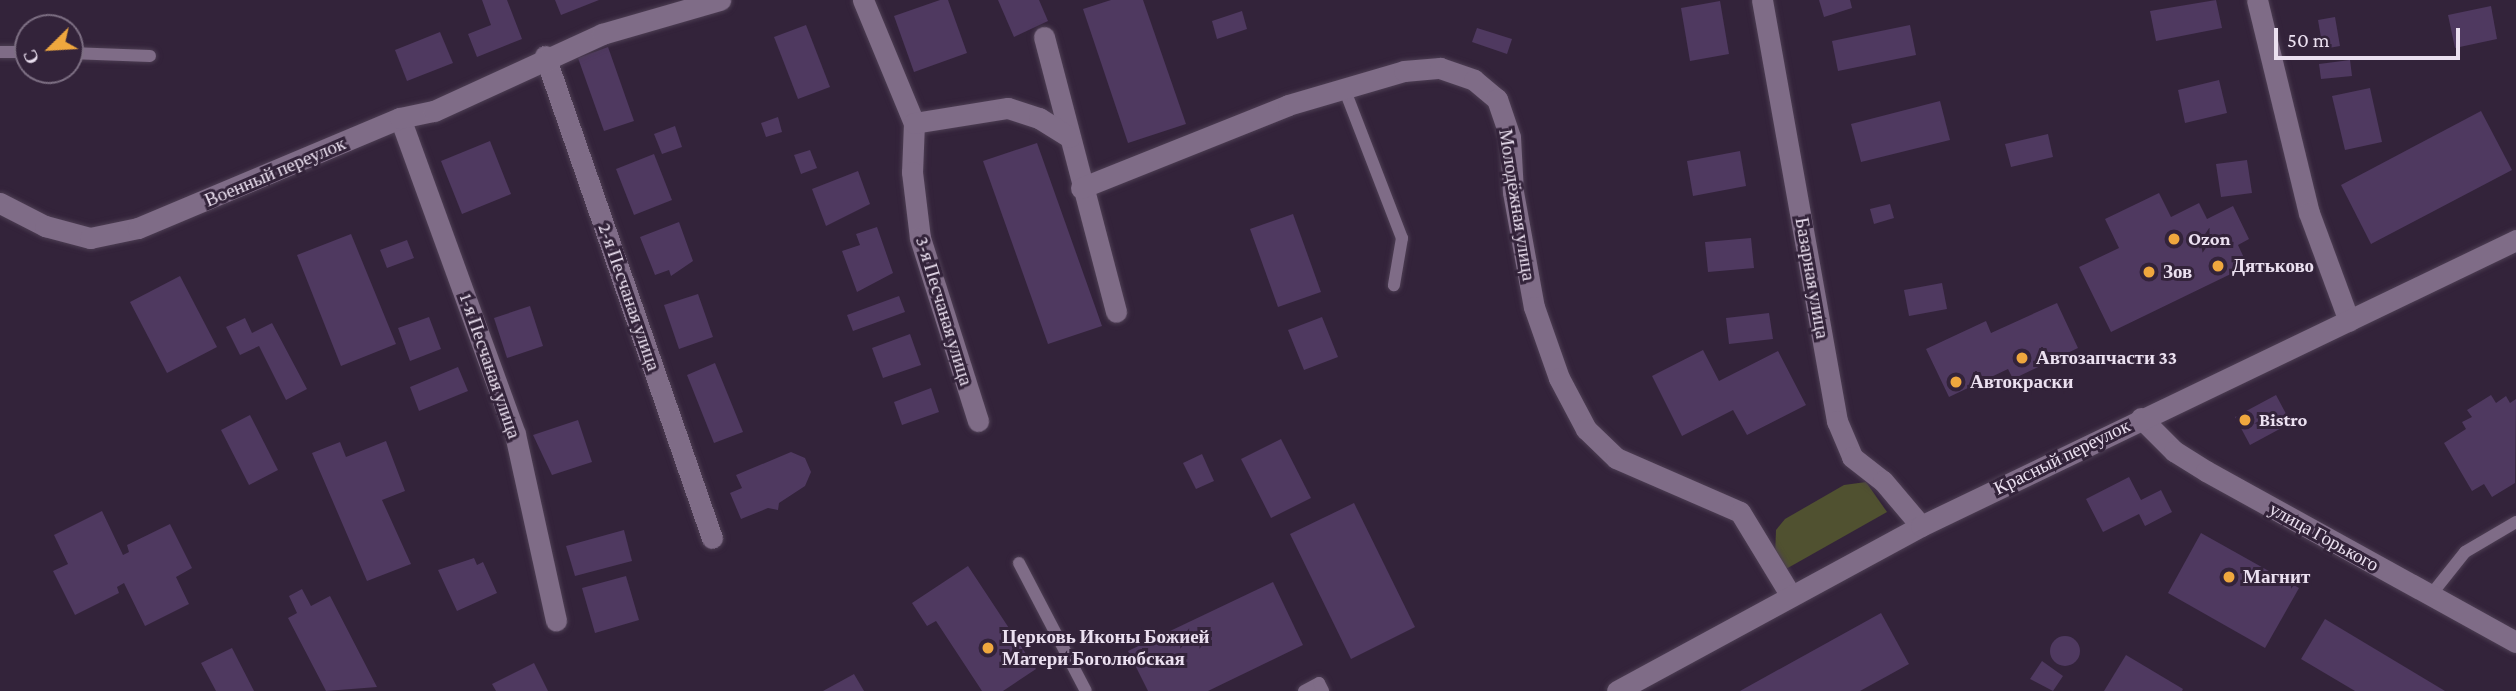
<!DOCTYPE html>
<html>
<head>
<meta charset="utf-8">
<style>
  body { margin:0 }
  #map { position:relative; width:2516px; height:691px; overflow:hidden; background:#33233a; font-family:"Crimson Pro",serif }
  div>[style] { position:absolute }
  .green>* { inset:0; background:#505130 }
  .building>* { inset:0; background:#4f3960 }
  .round { border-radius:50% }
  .roads { filter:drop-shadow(0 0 2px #4d3e53) drop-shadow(0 0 2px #4d3e53) }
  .lane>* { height:12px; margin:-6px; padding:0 6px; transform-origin:6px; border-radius:6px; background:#7f6c87 }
  .street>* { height:21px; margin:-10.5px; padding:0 10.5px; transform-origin:10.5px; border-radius:10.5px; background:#7f6c87 }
  .secondary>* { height:21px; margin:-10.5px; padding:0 10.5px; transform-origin:10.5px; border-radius:10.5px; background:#7f6c87 }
  .dots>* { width:19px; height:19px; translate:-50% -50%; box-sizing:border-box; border:4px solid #33233a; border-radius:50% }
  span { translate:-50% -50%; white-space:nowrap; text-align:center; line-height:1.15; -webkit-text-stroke:6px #33233a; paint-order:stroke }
  .street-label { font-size:19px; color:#ebe0f0 }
  .poi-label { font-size:19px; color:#ebe0f0; font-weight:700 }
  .left { translate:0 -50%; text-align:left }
  .north { position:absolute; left:14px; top:14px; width:70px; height:70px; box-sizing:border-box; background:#33233a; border:2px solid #7d6f83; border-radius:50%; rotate:246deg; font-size:19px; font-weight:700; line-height:28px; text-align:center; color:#ebe0f0 }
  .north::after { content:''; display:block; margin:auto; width:24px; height:32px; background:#efa73e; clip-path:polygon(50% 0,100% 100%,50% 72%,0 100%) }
  .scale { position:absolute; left:2274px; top:28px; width:186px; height:32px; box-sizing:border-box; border:4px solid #ebe0f0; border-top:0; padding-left:9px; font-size:21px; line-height:24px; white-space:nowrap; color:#ebe0f0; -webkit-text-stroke:5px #33233a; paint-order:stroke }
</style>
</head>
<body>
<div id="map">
  <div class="green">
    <i style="clip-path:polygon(1866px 482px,1887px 512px,1786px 569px,1775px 556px,1776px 530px,1785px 519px,1844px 485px)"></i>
  </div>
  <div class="building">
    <i style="clip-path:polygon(482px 0,507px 0,522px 39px,477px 57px,468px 34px,491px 25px)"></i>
    <i style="clip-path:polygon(555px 0,599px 0,561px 15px)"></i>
    <i style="clip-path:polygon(940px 0,948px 0,967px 53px,914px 72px,894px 16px)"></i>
    <i style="clip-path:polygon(998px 0,1039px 0,1048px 21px,1014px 37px)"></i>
    <i style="clip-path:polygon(1111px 0,1143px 0,1186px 124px,1128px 143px,1083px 9px)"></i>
    <i style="clip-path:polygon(1819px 0,1850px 0,1852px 8px,1824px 17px)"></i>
    <i style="clip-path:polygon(2216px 0,2222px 28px,2156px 41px,2150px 11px)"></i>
    <i style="clip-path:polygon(1720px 1px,1729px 54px,1690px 61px,1681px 8px)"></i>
    <i style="clip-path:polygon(2491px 6px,2497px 39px,2455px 48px,2448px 15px)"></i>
    <i style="clip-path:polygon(1242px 11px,1247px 29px,1217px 39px,1212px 21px)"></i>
    <i style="clip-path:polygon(2335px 17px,2340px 46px,2323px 49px,2318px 20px)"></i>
    <i style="clip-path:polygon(806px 25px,830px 87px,798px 99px,774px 37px)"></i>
    <i style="clip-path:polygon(1910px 25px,1916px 55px,1838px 71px,1832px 41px)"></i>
    <i style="clip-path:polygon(1477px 28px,1512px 39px,1507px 54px,1472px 42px)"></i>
    <i style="clip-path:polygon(440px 32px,453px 63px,407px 81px,395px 50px)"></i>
    <i style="clip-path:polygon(608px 47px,634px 121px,604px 131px,578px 58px)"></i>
    <i style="clip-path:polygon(2350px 60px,2352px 76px,2321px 79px,2319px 64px)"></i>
    <i style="clip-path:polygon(2219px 80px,2227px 113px,2185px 123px,2178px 90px)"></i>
    <i style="clip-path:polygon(2370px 88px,2382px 142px,2345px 150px,2332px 96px)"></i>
    <i style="clip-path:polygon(1940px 101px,1950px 140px,1861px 162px,1851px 124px)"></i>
    <i style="clip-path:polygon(2481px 111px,2512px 170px,2371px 244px,2341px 185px)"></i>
    <i style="clip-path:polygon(778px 117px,782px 132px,766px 137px,761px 123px)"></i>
    <i style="clip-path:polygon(675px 126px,682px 147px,662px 154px,654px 134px)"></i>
    <i style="clip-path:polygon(2048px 134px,2053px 157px,2011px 167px,2005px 144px)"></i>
    <i style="clip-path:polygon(490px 141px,511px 194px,462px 214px,441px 161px)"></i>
    <i style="clip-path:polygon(1037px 143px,1102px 326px,1048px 344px,983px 161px)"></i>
    <i style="clip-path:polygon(810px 150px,817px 168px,801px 174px,794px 155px)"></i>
    <i style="clip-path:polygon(1740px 151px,1746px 186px,1693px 196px,1687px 161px)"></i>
    <i style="clip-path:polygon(654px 154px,672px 200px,634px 215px,616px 169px)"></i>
    <i style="clip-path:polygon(2247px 160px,2252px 193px,2221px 197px,2216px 164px)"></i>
    <i style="clip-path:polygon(858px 171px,870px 204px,826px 226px,812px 189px)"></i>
    <i style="clip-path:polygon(2159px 193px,2171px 217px,2199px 203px,2207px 219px,2233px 206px,2249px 239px,2238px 245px,2245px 260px,2236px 264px,2239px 270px,2111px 332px,2079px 267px,2119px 248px,2105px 219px)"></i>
    <i style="clip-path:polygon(1890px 204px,1894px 218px,1874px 224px,1870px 209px)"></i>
    <i style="clip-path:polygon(1293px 214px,1321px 292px,1278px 307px,1250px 229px)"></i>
    <i style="clip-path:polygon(679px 222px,693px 261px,671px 276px,669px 270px,655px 275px,640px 237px)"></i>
    <i style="clip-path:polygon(877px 227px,893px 273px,857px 292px,842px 251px,860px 245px,856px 234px)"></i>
    <i style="clip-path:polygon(351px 234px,396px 344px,341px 366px,297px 255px)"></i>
    <i style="clip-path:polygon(1751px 238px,1754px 268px,1708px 272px,1705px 242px)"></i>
    <i style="clip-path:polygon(407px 240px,414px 258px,387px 268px,380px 250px)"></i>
    <i style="clip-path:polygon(180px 276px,217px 347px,167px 373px,130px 302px)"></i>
    <i style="clip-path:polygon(1942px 283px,1947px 309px,1909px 316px,1904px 290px)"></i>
    <i style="clip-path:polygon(698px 294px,713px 337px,679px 349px,664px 305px)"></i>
    <i style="clip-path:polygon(899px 296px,905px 312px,853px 331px,847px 315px)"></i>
    <i style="clip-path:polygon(2057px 303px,2078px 348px,2013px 379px,2008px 369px,1949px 397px,1926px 349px,1986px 321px,1991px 333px)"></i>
    <i style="clip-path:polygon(530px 306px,543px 346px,507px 358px,494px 318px)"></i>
    <i style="clip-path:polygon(1769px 313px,1773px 339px,1729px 344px,1726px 318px)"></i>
    <i style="clip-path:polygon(429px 317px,441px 349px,410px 361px,398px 328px)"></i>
    <i style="clip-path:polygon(1322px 317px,1338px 357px,1304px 370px,1288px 330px)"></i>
    <i style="clip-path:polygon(245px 318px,252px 333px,272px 323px,307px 389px,286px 400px,259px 346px,240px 355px,226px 327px)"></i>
    <i style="clip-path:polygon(910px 334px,921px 365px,883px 378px,872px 348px)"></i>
    <i style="clip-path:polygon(1703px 350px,1719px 381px,1778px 351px,1806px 405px,1747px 435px,1733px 410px,1682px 436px,1652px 376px)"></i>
    <i style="clip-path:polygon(715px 363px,743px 432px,714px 443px,687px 375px)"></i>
    <i style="clip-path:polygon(458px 367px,468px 391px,419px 411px,410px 387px)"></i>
    <i style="clip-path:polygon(931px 388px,939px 412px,902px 425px,894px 402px)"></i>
    <i style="clip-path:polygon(2276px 395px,2291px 423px,2250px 445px,2235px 417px)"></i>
    <i style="clip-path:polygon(2491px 395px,2496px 403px,2506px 396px,2510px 403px,2516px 399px,2515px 483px,2492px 497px,2484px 484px,2472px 491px,2444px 443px,2466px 429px,2462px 422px,2472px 417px,2467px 410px)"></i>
    <i style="clip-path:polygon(250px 415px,278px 470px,249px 485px,221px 430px)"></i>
    <i style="clip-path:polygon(578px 420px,592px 462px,552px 475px,533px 435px)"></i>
    <i style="clip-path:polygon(1281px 439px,1311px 498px,1271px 518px,1241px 459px)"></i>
    <i style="clip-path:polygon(386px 441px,405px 491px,382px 500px,411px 564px,367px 581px,312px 453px,340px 442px,346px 457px)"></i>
    <i style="clip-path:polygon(791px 452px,805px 458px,811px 472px,805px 486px,779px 503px,778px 510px,768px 508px,741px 519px,730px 493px,742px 488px,736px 475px)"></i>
    <i style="clip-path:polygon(1202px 454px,1214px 481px,1196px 489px,1183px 463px)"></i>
    <i style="clip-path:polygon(2129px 477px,2141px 500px,2161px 490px,2172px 512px,2145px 526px,2139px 514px,2103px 532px,2086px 499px)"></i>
    <i style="clip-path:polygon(1354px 503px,1415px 627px,1351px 659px,1290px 534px)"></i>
    <i style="clip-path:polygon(102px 511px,123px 555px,129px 552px,127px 545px,170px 524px,192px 568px,176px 577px,189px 604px,145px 626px,124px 583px,117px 587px,119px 593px,75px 615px,53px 571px,68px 564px,54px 535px)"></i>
    <i style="clip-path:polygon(624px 530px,632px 561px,575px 576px,566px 546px)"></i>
    <i style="clip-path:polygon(2201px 533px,2299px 588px,2265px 648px,2168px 593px)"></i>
    <i style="clip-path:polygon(474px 558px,477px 565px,483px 562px,497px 593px,457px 611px,438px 570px)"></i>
    <i style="clip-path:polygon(968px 566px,1036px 669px,1003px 691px,982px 691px,936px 621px,927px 626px,912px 603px)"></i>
    <i style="clip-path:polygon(626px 576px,639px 620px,595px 633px,582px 588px)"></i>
    <i style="clip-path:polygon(1273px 582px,1303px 645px,1208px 691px,1148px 691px,1128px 651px)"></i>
    <i style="clip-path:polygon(302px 589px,311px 606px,330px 596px,377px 687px,326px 691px,288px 618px,297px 613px,289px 596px)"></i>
    <i style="clip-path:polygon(1881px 613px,1909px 664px,1860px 691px,1740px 691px)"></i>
    <i style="clip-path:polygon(2325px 619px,2445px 691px,2355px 691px,2301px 659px)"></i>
    <i class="round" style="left:2050px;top:636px;width:30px;height:30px"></i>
    <i style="clip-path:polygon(232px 648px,254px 691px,216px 691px,201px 663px)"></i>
    <i style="clip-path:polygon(2126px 655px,2183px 689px,2182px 691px,2104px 691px)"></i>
    <i style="clip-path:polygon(2042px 661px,2063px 676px,2053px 691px,2030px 679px)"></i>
    <i style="clip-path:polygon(534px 663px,548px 691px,496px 691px,492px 684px)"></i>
    <i style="clip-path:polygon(854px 674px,864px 691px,823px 691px)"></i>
  </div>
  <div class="roads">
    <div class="lane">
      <i style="left:0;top:52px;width:28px"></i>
      <i style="left:70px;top:53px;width:80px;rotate:2.1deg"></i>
      <i style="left:1344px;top:88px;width:161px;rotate:68.9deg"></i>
      <i style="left:1402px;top:238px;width:48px;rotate:99.7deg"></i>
      <i style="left:1019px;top:563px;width:144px;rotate:62.4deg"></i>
      <i style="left:2430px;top:596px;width:56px;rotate:-51.5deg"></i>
      <i style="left:2465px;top:552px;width:59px;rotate:-30.5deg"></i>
      <i style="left:1304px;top:691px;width:17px;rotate:-28deg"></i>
      <i style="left:1319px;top:683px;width:9px;rotate:63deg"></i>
    </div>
    <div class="street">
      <i style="left:863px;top:0;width:133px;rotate:67.5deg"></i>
      <i style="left:914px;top:123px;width:49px;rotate:92.3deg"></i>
      <i style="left:912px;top:172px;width:66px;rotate:83.1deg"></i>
      <i style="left:920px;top:238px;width:192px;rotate:72.4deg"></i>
      <i style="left:1762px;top:0;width:428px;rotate:79.9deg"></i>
      <i style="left:1837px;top:421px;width:39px;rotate:67deg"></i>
      <i style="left:1852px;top:457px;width:39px;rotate:38deg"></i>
      <i style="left:1883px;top:481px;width:59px;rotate:49.8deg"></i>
      <i style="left:2257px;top:0;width:219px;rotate:76.3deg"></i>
      <i style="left:2309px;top:213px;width:115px;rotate:69.7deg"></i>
      <i style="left:1044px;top:37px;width:284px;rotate:75.3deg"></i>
      <i style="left:545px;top:56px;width:510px;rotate:70.89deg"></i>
      <i style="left:400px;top:118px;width:336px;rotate:70deg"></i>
      <i style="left:515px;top:434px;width:191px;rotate:77.6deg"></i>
      <i style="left:914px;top:123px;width:95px;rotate:-9.1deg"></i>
      <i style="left:1008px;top:108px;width:33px;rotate:18deg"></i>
      <i style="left:1039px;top:118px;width:36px;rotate:32deg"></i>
      <i style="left:1081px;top:188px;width:223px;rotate:-21.8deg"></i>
      <i style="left:1288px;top:105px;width:121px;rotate:-16.3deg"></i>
      <i style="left:1404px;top:71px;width:36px;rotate:-5deg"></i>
      <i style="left:1440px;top:68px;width:36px;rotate:19deg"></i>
      <i style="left:1474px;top:80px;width:30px;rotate:40deg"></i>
      <i style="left:1497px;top:99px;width:40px;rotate:71.1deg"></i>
      <i style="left:1510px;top:137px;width:55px;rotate:86.9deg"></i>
      <i style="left:1513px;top:192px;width:117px;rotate:79.7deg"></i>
      <i style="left:1534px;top:307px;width:75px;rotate:70.6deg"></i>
      <i style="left:1559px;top:378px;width:58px;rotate:62.1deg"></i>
      <i style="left:1586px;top:429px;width:42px;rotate:44deg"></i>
      <i style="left:1616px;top:458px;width:135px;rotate:23.5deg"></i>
      <i style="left:1740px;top:512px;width:98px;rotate:58.7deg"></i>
      <i style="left:0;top:203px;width:51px;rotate:27.1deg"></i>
      <i style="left:45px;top:226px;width:47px;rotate:14.9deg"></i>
      <i style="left:90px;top:238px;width:49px;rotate:-11.8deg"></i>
      <i style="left:138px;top:228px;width:284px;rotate:-22.8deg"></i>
      <i style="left:400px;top:118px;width:35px;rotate:-12deg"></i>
      <i style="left:434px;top:111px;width:185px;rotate:-24.6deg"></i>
      <i style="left:602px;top:34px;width:123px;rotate:-16.1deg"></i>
      <i style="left:2141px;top:418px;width:47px;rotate:45deg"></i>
      <i style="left:2174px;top:451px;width:38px;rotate:32deg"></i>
      <i style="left:2206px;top:471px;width:354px;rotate:28.9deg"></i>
    </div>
    <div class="secondary">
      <i style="left:1617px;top:691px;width:346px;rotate:-28.5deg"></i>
      <i style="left:1921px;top:526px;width:660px;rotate:-25.67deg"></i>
    </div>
  </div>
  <div class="dots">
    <i style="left:2174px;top:239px;background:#efa73e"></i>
    <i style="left:2218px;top:266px;background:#efa73e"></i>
    <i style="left:2149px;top:272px;background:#efa73e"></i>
    <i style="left:2022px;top:358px;background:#efa73e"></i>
    <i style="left:1956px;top:382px;background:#efa73e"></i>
    <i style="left:2245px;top:420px;background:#efa73e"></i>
    <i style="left:2229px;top:577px;background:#efa73e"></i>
    <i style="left:988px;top:648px;background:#efa73e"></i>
  </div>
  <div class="street-label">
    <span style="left:275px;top:172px;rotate:-23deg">Военный переулок</span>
    <span style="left:1517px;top:205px;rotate:81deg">Молодёжная улица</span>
    <span style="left:1812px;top:278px;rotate:80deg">Базарная улица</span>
    <span style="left:629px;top:297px;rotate:71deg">2-я Песчаная улица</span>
    <span style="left:944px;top:311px;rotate:73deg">3-я Песчаная улица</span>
    <span style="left:490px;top:366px;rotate:71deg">1-я Песчаная улица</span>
    <span style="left:2062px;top:457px;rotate:-26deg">Красный переулок</span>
    <span style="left:2324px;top:537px;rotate:29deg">улица Горького</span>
  </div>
  <div class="poi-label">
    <span class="left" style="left:2188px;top:239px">Ozon</span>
    <span class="left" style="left:2232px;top:266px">Дятьково</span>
    <span class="left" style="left:2163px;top:272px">Зов</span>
    <span class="left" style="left:2036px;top:358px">Автозапчасти 33</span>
    <span class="left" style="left:1970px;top:382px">Автокраски</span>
    <span class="left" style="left:2259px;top:420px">Bistro</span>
    <span class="left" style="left:2243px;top:577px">Магнит</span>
    <span class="left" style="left:1002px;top:648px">Церковь Иконы Божией<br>Матери Боголюбская</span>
  </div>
  <div class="north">С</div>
  <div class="scale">50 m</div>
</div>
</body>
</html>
